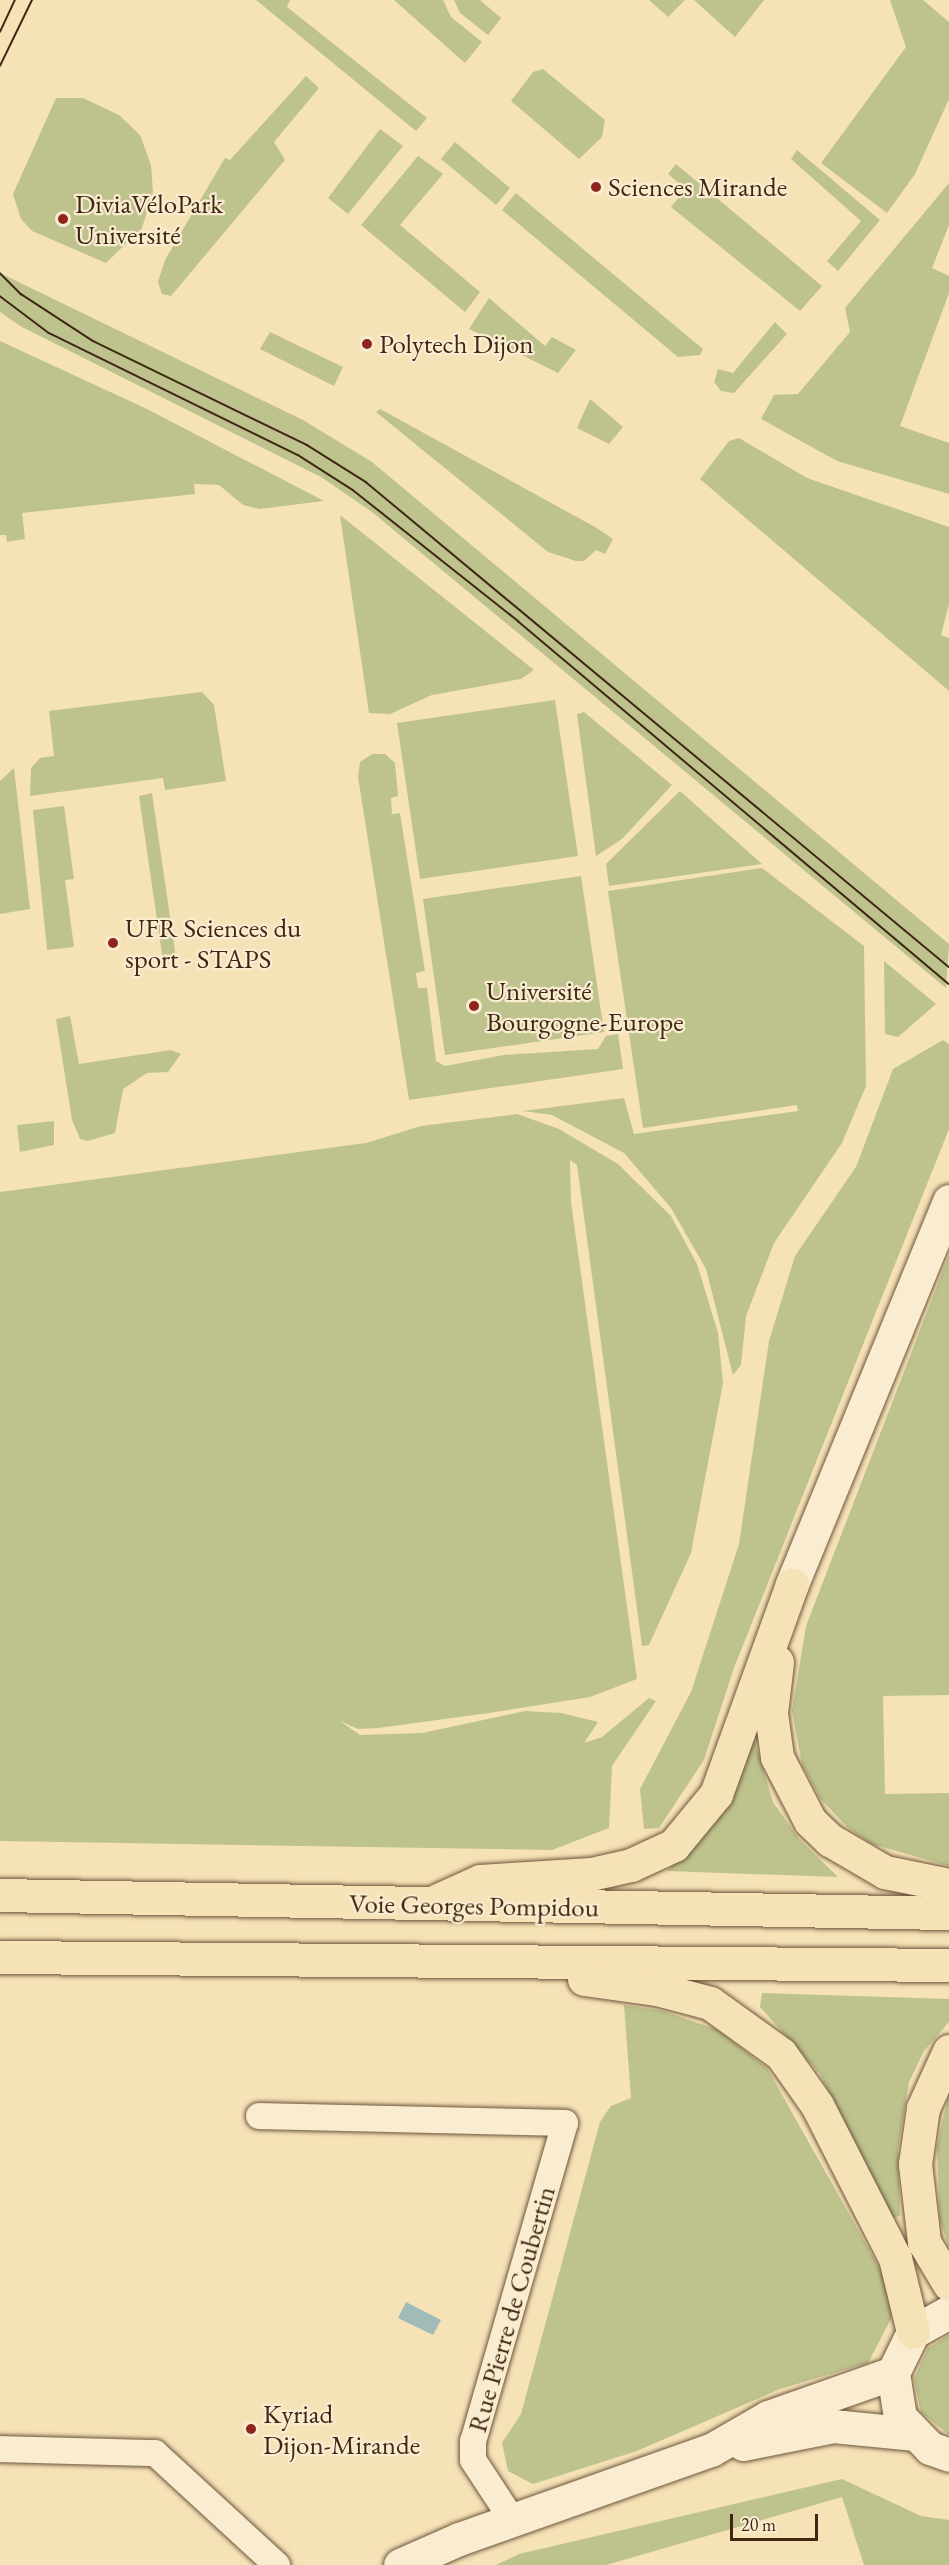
<!DOCTYPE html>
<html>
<head>
<meta charset="utf-8">
<style>
  body { margin:0 }
  #map { position:relative; width:949px; height:2565px; overflow:hidden; background:#f6e2b7; font-family:"EB Garamond",serif }
  div>[style] { position:absolute }
  .green>* { inset:0; background:#bec38d }
  .water>* { inset:0; background:#a1bbb9 }
  .roads { filter:drop-shadow(0 0 2px #6d563d) drop-shadow(0 0 2px #6d563d) }
  .minor>* { height:26px; margin:-13px; padding:0 13px; transform-origin:13px; border-radius:13px; background:#f9ecd0 }
  .secondary>* { height:33px; margin:-16.5px; padding:0 16.5px; transform-origin:16.5px; border-radius:16.5px; background:#f9ecd0 }
  .trunk>* { height:33px; margin:-16.5px; padding:0 16.5px; transform-origin:16.5px; border-radius:16.5px; background:#f6e2b7 }
  .tram>* { height:1.5px; margin:-0.75px; padding:0 0.75px; transform-origin:0.75px; border-radius:0.75px; background:#3f2714 }
  .dots>* { width:16px; height:16px; translate:-50% -50%; box-sizing:border-box; border:3px solid #f9ecd0; border-radius:50% }
  span { translate:-50% -50%; white-space:nowrap; text-align:center; line-height:1.15; -webkit-text-stroke:4.5px #f9ecd0; paint-order:stroke }
  .poi-label { font-size:27px; color:#3f2714 }
  .left { translate:0 -50%; text-align:left }
  .street-label { font-size:27px; color:#3f2714 }
  .scale { position:absolute; left:730px; top:2514px; width:88px; height:27px; box-sizing:border-box; border:3px solid #3f2714; border-top:0; padding-left:8px; font-size:18px; line-height:21px; white-space:nowrap; color:#3f2714; -webkit-text-stroke:4px #f9ecd0; paint-order:stroke }
</style>
</head>
<body>
<div id="map">
  <div class="green">
    <i style="clip-path:polygon(256px 0,290px 0,287px 7px,427px 118px,416px 131px)"></i>
    <i style="clip-path:polygon(394px 0,443px 0,451px 17px,482px 42px,465px 63px)"></i>
    <i style="clip-path:polygon(454px 0,480px 0,501px 18px,488px 35px,460px 13px)"></i>
    <i style="clip-path:polygon(649px 0,685px 0,668px 17px)"></i>
    <i style="clip-path:polygon(694px 0,764px 0,735px 37px)"></i>
    <i style="clip-path:polygon(890px 0,923px 0,949px 22px,949px 99px,915px 174px,887px 213px,821px 163px,906px 47px)"></i>
    <i style="clip-path:polygon(543px 69px,605px 120px,602px 137px,579px 159px,511px 101px,533px 72px)"></i>
    <i style="clip-path:polygon(306px 76px,319px 88px,274px 142px,285px 160px,171px 296px,162px 294px,158px 282px,165px 260px,225px 158px,230px 160px)"></i>
    <i style="clip-path:polygon(56px 98px,83px 98px,119px 115px,140px 135px,151px 165px,153px 192px,142px 228px,106px 263px,32px 231px,21px 219px,13px 194px)"></i>
    <i style="clip-path:polygon(380px 129px,403px 146px,348px 214px,328px 198px)"></i>
    <i style="clip-path:polygon(455px 142px,510px 188px,496px 205px,441px 159px)"></i>
    <i style="clip-path:polygon(797px 150px,880px 220px,838px 271px,827px 261px,861px 221px,791px 159px)"></i>
    <i style="clip-path:polygon(418px 156px,443px 174px,400px 225px,480px 292px,465px 312px,361px 225px)"></i>
    <i style="clip-path:polygon(676px 164px,822px 286px,800px 311px,671px 207px,686px 189px,668px 174px)"></i>
    <i style="clip-path:polygon(949px 183px,949px 225px,932px 268px,949px 276px,949px 293px,900px 426px,949px 443px,949px 494px,837px 461px,761px 419px,774px 395px,798px 394px,850px 332px,845px 308px)"></i>
    <i style="clip-path:polygon(516px 193px,703px 349px,700px 355px,678px 357px,502px 210px)"></i>
    <i style="clip-path:polygon(0 273px,303px 420px,372px 462px,949px 944px,946px 988px,372px 512px,321px 477px,20px 326px,0 312px)"></i>
    <i style="clip-path:polygon(489px 298px,545px 346px,552px 337px,576px 350px,558px 373px,469px 329px)"></i>
    <i style="clip-path:polygon(775px 322px,787px 334px,734px 393px,721px 391px,714px 382px,718px 369px,733px 373px)"></i>
    <i style="clip-path:polygon(270px 332px,343px 367px,334px 386px,260px 349px)"></i>
    <i style="clip-path:polygon(0 341px,147px 409px,324px 501px,259px 509px,243px 505px,219px 485px,194px 484px,195px 494px,22px 513px,25px 539px,7px 542px,6px 535px,0 535px)"></i>
    <i style="clip-path:polygon(590px 399px,623px 427px,609px 444px,577px 428px)"></i>
    <i style="clip-path:polygon(380px 409px,595px 527px,613px 539px,605px 554px,596px 550px,584px 561px,576px 561px,548px 552px,376px 412px)"></i>
    <i style="clip-path:polygon(739px 438px,807px 478px,949px 527px,949px 604px,941px 635px,949px 638px,949px 691px,700px 479px,729px 441px)"></i>
    <i style="clip-path:polygon(340px 515px,534px 670px,521px 679px,432px 695px,390px 714px,369px 713px)"></i>
    <i style="clip-path:polygon(202px 692px,214px 705px,226px 781px,165px 790px,163px 778px,30px 796px,31px 768px,40px 758px,54px 756px,49px 711px)"></i>
    <i style="clip-path:polygon(555px 700px,578px 856px,420px 879px,397px 723px)"></i>
    <i style="clip-path:polygon(584px 712px,672px 785px,622px 839px,596px 856px,577px 714px)"></i>
    <i style="clip-path:polygon(372px 754px,385px 754px,395px 763px,398px 796px,391px 798px,392px 814px,400px 813px,425px 971px,416px 973px,418px 988px,427px 988px,436px 1061px,445px 1066px,504px 1055px,598px 1049px,606px 1036px,618px 1034px,623px 1069px,409px 1100px,358px 777px,360px 762px)"></i>
    <i style="clip-path:polygon(14px 768px,30px 909px,0 914px,0 781px)"></i>
    <i style="clip-path:polygon(680px 791px,762px 864px,609px 886px,606px 864px)"></i>
    <i style="clip-path:polygon(152px 793px,176px 958px,163px 961px,139px 796px)"></i>
    <i style="clip-path:polygon(64px 806px,74px 879px,65px 880px,74px 947px,47px 950px,33px 810px)"></i>
    <i style="clip-path:polygon(762px 868px,864px 946px,866px 1086px,842px 1143px,774px 1243px,746px 1316px,741px 1365px,733px 1375px,706px 1269px,671px 1208px,624px 1153px,552px 1115px,523px 1111px,624px 1098px,634px 1134px,798px 1111px,797px 1105px,643px 1128px,608px 891px)"></i>
    <i style="clip-path:polygon(581px 876px,604px 1032px,445px 1055px,423px 899px)"></i>
    <i style="clip-path:polygon(884px 961px,936px 1004px,898px 1037px,885px 1034px)"></i>
    <i style="clip-path:polygon(70px 1016px,79px 1064px,171px 1050px,181px 1054px,168px 1072px,147px 1073px,123px 1089px,115px 1133px,88px 1141px,80px 1139px,72px 1120px,56px 1019px)"></i>
    <i style="clip-path:polygon(943px 1040px,949px 1044px,949px 1129px,734px 1668px,704px 1760px,659px 1828px,644px 1829px,640px 1789px,691px 1692px,739px 1544px,769px 1341px,795px 1256px,856px 1167px,893px 1069px)"></i>
    <i style="clip-path:polygon(517px 1114px,559px 1129px,618px 1164px,671px 1216px,697px 1264px,718px 1333px,723px 1383px,691px 1553px,649px 1645px,642px 1646px,577px 1165px,570px 1160px,571px 1202px,637px 1679px,590px 1697px,489px 1713px,378px 1728px,358px 1729px,340px 1721px,360px 1735px,422px 1733px,525px 1711px,561px 1713px,598px 1722px,584px 1743px,602px 1737px,649px 1698px,656px 1701px,612px 1766px,609px 1828px,552px 1850px,0 1841px,0 1192px,366px 1143px,421px 1126px)"></i>
    <i style="clip-path:polygon(54px 1121px,54px 1145px,20px 1152px,17px 1125px)"></i>
    <i style="clip-path:polygon(949px 1255px,949px 1695px,883px 1696px,885px 1794px,949px 1793px,949px 1866px,872px 1844px,848px 1828px,820px 1798px,802px 1764px,792px 1711px,806px 1626px)"></i>
    <i style="clip-path:polygon(753px 1735px,773px 1802px,799px 1839px,838px 1877px,667px 1871px,716px 1822px,736px 1788px)"></i>
    <i style="clip-path:polygon(762px 1993px,949px 1999px,949px 2022px,924px 2051px,909px 2082px,898px 2149px,900px 2216px,892px 2218px,820px 2074px,760px 2007px)"></i>
    <i style="clip-path:polygon(624px 2005px,663px 2011px,718px 2030px,767px 2068px,884px 2276px,894px 2302px,891px 2319px,868px 2363px,780px 2389px,637px 2451px,533px 2484px,508px 2471px,502px 2443px,521px 2414px,600px 2122px,611px 2106px,631px 2098px)"></i>
    <i style="clip-path:polygon(949px 2093px,949px 2248px,940px 2220px,937px 2147px)"></i>
    <i style="clip-path:polygon(949px 2335px,949px 2435px,921px 2412px,914px 2379px,928px 2348px)"></i>
    <i style="clip-path:polygon(842px 2479px,921px 2516px,949px 2520px,949px 2565px,864px 2565px,842px 2497px,606px 2565px,496px 2565px,519px 2554px)"></i>
  </div>
  <div class="water">
    <i style="clip-path:polygon(406px 2302px,441px 2320px,433px 2335px,398px 2318px)"></i>
  </div>
  <div class="roads">
    <div class="minor">
      <i style="left:259px;top:2116px;width:306px;rotate:1.3deg"></i>
      <i style="left:565px;top:2123px;width:331px;rotate:106.1deg"></i>
      <i style="left:473px;top:2441px;width:19px;rotate:90deg"></i>
      <i style="left:473px;top:2460px;width:73px;rotate:56.7deg"></i>
      <i style="left:0;top:2449px;width:155px;rotate:1.5deg"></i>
      <i style="left:155px;top:2453px;width:166px;rotate:42.6deg"></i>
    </div>
    <div class="secondary">
      <i style="left:792px;top:1584px;width:414px;rotate:-67.7deg"></i>
      <i style="left:949px;top:2312px;width:41px;rotate:150.9deg"></i>
      <i style="left:913px;top:2332px;width:46px;rotate:116deg"></i>
      <i style="left:893px;top:2373px;width:45px;rotate:81deg"></i>
      <i style="left:900px;top:2417px;width:43px;rotate:45.9deg"></i>
      <i style="left:930px;top:2448px;width:20px;rotate:20deg"></i>
      <i style="left:743px;top:2444px;width:92px;rotate:-11.3deg"></i>
      <i style="left:833px;top:2426px;width:80px;rotate:5.7deg"></i>
      <i style="left:400px;top:2565px;width:64px;rotate:-23.8deg"></i>
      <i style="left:459px;top:2539px;width:267px;rotate:-19.5deg"></i>
      <i style="left:711px;top:2450px;width:66px;rotate:-30.1deg"></i>
      <i style="left:768px;top:2417px;width:133px;rotate:-19.4deg"></i>
    </div>
    <div class="trunk">
      <i style="left:777px;top:1662px;width:51px;rotate:96.7deg"></i>
      <i style="left:771px;top:1713px;width:44px;rotate:82.2deg"></i>
      <i style="left:777px;top:1757px;width:72px;rotate:62.7deg"></i>
      <i style="left:810px;top:1821px;width:28px;rotate:44deg"></i>
      <i style="left:830px;top:1840px;width:64px;rotate:30.2deg"></i>
      <i style="left:885px;top:1872px;width:65px;rotate:11.5deg"></i>
      <i style="left:0;top:1895px;width:949px;rotate:1.09deg"></i>
      <i style="left:438px;top:1900px;width:46px;rotate:-24.3deg"></i>
      <i style="left:480px;top:1881px;width:111px;rotate:-3.6deg"></i>
      <i style="left:591px;top:1874px;width:41px;rotate:-12.7deg"></i>
      <i style="left:631px;top:1865px;width:47px;rotate:-24.9deg"></i>
      <i style="left:674px;top:1845px;width:66px;rotate:-50.5deg"></i>
      <i style="left:716px;top:1794px;width:223px;rotate:-70.1deg"></i>
      <i style="left:0;top:1957px;width:949px;rotate:0.48deg"></i>
      <i style="left:584px;top:1979px;width:74px;rotate:7.8deg"></i>
      <i style="left:657px;top:1989px;width:55px;rotate:14.8deg"></i>
      <i style="left:710px;top:2003px;width:87px;rotate:35.7deg"></i>
      <i style="left:781px;top:2054px;width:62px;rotate:54.8deg"></i>
      <i style="left:817px;top:2105px;width:172px;rotate:63deg"></i>
      <i style="left:895px;top:2258px;width:76px;rotate:76.3deg"></i>
      <i style="left:949px;top:2051px;width:63px;rotate:114.5deg"></i>
      <i style="left:923px;top:2108px;width:57px;rotate:98.1deg"></i>
      <i style="left:915px;top:2164px;width:79px;rotate:83.4deg"></i>
      <i style="left:924px;top:2242px;width:49px;rotate:59.2deg"></i>
    </div>
  </div>
  <div class="tram">
    <i style="left:0;top:32px;width:35px;rotate:-65deg"></i>
    <i style="left:0;top:66px;width:73px;rotate:-64.1deg"></i>
    <i style="left:0;top:273px;width:30px;rotate:45deg"></i>
    <i style="left:21px;top:294px;width:86px;rotate:33.1deg"></i>
    <i style="left:93px;top:341px;width:238px;rotate:25.9deg"></i>
    <i style="left:307px;top:445px;width:70px;rotate:32.1deg"></i>
    <i style="left:366px;top:482px;width:758px;rotate:39.76deg"></i>
    <i style="left:0;top:296px;width:61px;rotate:37.1deg"></i>
    <i style="left:49px;top:333px;width:277px;rotate:26.1deg"></i>
    <i style="left:298px;top:455px;width:65px;rotate:32.5deg"></i>
    <i style="left:353px;top:490px;width:211px;rotate:38.4deg"></i>
    <i style="left:518px;top:621px;width:563px;rotate:40.11deg"></i>
  </div>
  <div class="dots">
    <i style="left:596px;top:187px;background:#8f2418"></i>
    <i style="left:63px;top:219px;background:#8f2418"></i>
    <i style="left:367px;top:344px;background:#8f2418"></i>
    <i style="left:113px;top:943px;background:#8f2418"></i>
    <i style="left:474px;top:1006px;background:#8f2418"></i>
    <i style="left:251px;top:2429px;background:#8f2418"></i>
  </div>
  <div class="poi-label">
    <span class="left" style="left:608px;top:187px">Sciences Mirande</span>
    <span class="left" style="left:75px;top:219px">DiviaVéloPark<br>Université</span>
    <span class="left" style="left:379px;top:344px">Polytech Dijon</span>
    <span class="left" style="left:125px;top:943px">UFR Sciences du<br>sport - STAPS</span>
    <span class="left" style="left:486px;top:1006px">Université<br>Bourgogne-Europe</span>
    <span class="left" style="left:263px;top:2429px">Kyriad<br>Dijon-Mirande</span>
  </div>
  <div class="street-label">
    <span style="left:474px;top:1905px;rotate:1deg">Voie Georges Pompidou</span>
    <span style="left:511px;top:2309px;rotate:-74deg">Rue Pierre de Coubertin</span>
  </div>
  <div class="scale">20 m</div>
</div>
</body>
</html>
